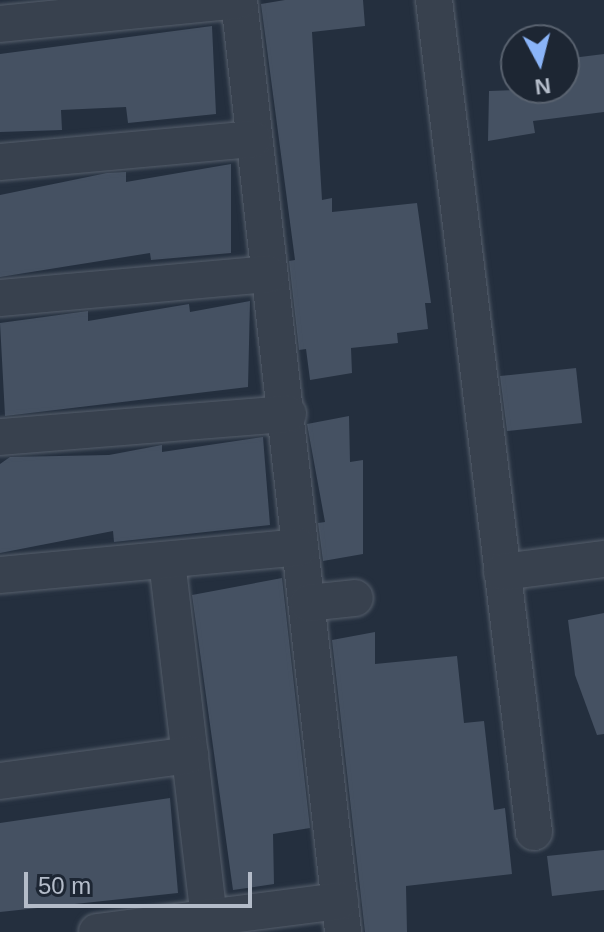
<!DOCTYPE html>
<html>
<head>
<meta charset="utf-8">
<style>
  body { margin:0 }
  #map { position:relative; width:604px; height:932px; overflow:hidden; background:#242f3e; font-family:Helvetica,sans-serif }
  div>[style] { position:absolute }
  .building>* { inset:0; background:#455162 }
  .roads { filter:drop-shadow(0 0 2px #565f6c) drop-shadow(0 0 2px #565f6c) }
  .minor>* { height:36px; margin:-18px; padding:0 18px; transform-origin:18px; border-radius:18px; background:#38414e }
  span { translate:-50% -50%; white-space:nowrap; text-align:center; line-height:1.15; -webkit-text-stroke:6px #1d2633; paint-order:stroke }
  .north { position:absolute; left:500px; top:24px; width:80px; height:80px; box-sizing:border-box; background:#1d2633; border:2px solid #59626f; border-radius:50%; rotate:173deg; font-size:22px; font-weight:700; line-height:32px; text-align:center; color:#b4bcc9 }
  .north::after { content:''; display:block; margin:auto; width:28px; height:36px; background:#8ab4f8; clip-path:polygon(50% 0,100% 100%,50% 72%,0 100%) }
  .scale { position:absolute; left:24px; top:872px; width:228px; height:36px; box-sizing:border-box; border:4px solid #b4bcc9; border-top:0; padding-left:10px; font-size:24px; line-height:28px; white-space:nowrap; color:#b4bcc9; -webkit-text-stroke:6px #1d2633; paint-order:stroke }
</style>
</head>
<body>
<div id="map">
  <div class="building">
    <i style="clip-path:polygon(285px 0,363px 0,365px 26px,312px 32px,322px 200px,332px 198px,332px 212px,417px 203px,431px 303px,425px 303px,428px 329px,397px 333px,398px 343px,351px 348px,352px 373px,310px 380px,306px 349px,299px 350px,289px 261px,295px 260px,261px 4px)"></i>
    <i style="clip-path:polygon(212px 26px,216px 114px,128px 123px,126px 107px,61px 110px,62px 130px,0 132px,0 54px)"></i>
    <i style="clip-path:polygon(604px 54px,604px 112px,533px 121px,535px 133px,488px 141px,489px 91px,564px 88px,564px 59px)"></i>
    <i style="clip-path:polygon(231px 164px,231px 253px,151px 260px,150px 253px,0 277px,0 195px,107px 173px,126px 172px,126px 182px)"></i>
    <i style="clip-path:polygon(250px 301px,248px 387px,5px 416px,0 323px,88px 311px,88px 321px,189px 304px,190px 312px)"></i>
    <i style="clip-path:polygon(576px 368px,582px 423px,507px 431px,500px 376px)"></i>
    <i style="clip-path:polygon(349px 416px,350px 462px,363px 460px,363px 554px,323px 561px,318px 523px,325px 522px,307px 424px)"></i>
    <i style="clip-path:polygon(263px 437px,270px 525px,114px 542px,113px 531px,0 553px,0 464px,10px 457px,109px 455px,162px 445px,162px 452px)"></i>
    <i style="clip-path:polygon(282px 578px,310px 828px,273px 834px,274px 884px,233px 890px,192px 595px)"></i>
    <i style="clip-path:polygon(604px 613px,604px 734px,597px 735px,575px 675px,568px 620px)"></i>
    <i style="clip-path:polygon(375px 632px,375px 664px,457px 656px,464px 723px,484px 721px,494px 810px,505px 808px,512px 874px,406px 886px,407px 932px,365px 932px,332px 640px)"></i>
    <i style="clip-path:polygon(170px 798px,178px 893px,0 912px,0 823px)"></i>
    <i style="clip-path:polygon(604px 850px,604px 890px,552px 896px,547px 856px)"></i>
  </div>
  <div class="roads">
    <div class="minor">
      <i style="left:239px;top:0;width:938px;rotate:83.63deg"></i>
      <i style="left:434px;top:0;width:838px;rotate:83.15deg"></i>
      <i style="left:0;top:24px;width:240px;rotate:-5.7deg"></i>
      <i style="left:0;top:162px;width:254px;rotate:-5.2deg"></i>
      <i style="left:0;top:298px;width:270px;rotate:-5.1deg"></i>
      <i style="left:0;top:437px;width:289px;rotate:-4.6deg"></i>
      <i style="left:167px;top:561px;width:359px;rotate:83.3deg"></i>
      <i style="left:502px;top:572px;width:103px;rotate:-7.3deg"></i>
      <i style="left:0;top:575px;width:301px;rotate:-5.3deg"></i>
      <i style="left:308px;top:603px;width:47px;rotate:-6.1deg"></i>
      <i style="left:0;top:781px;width:192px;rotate:-7.8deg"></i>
      <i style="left:97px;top:932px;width:245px;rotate:-7.3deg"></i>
    </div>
  </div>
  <div class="north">N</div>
  <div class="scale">50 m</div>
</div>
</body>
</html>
